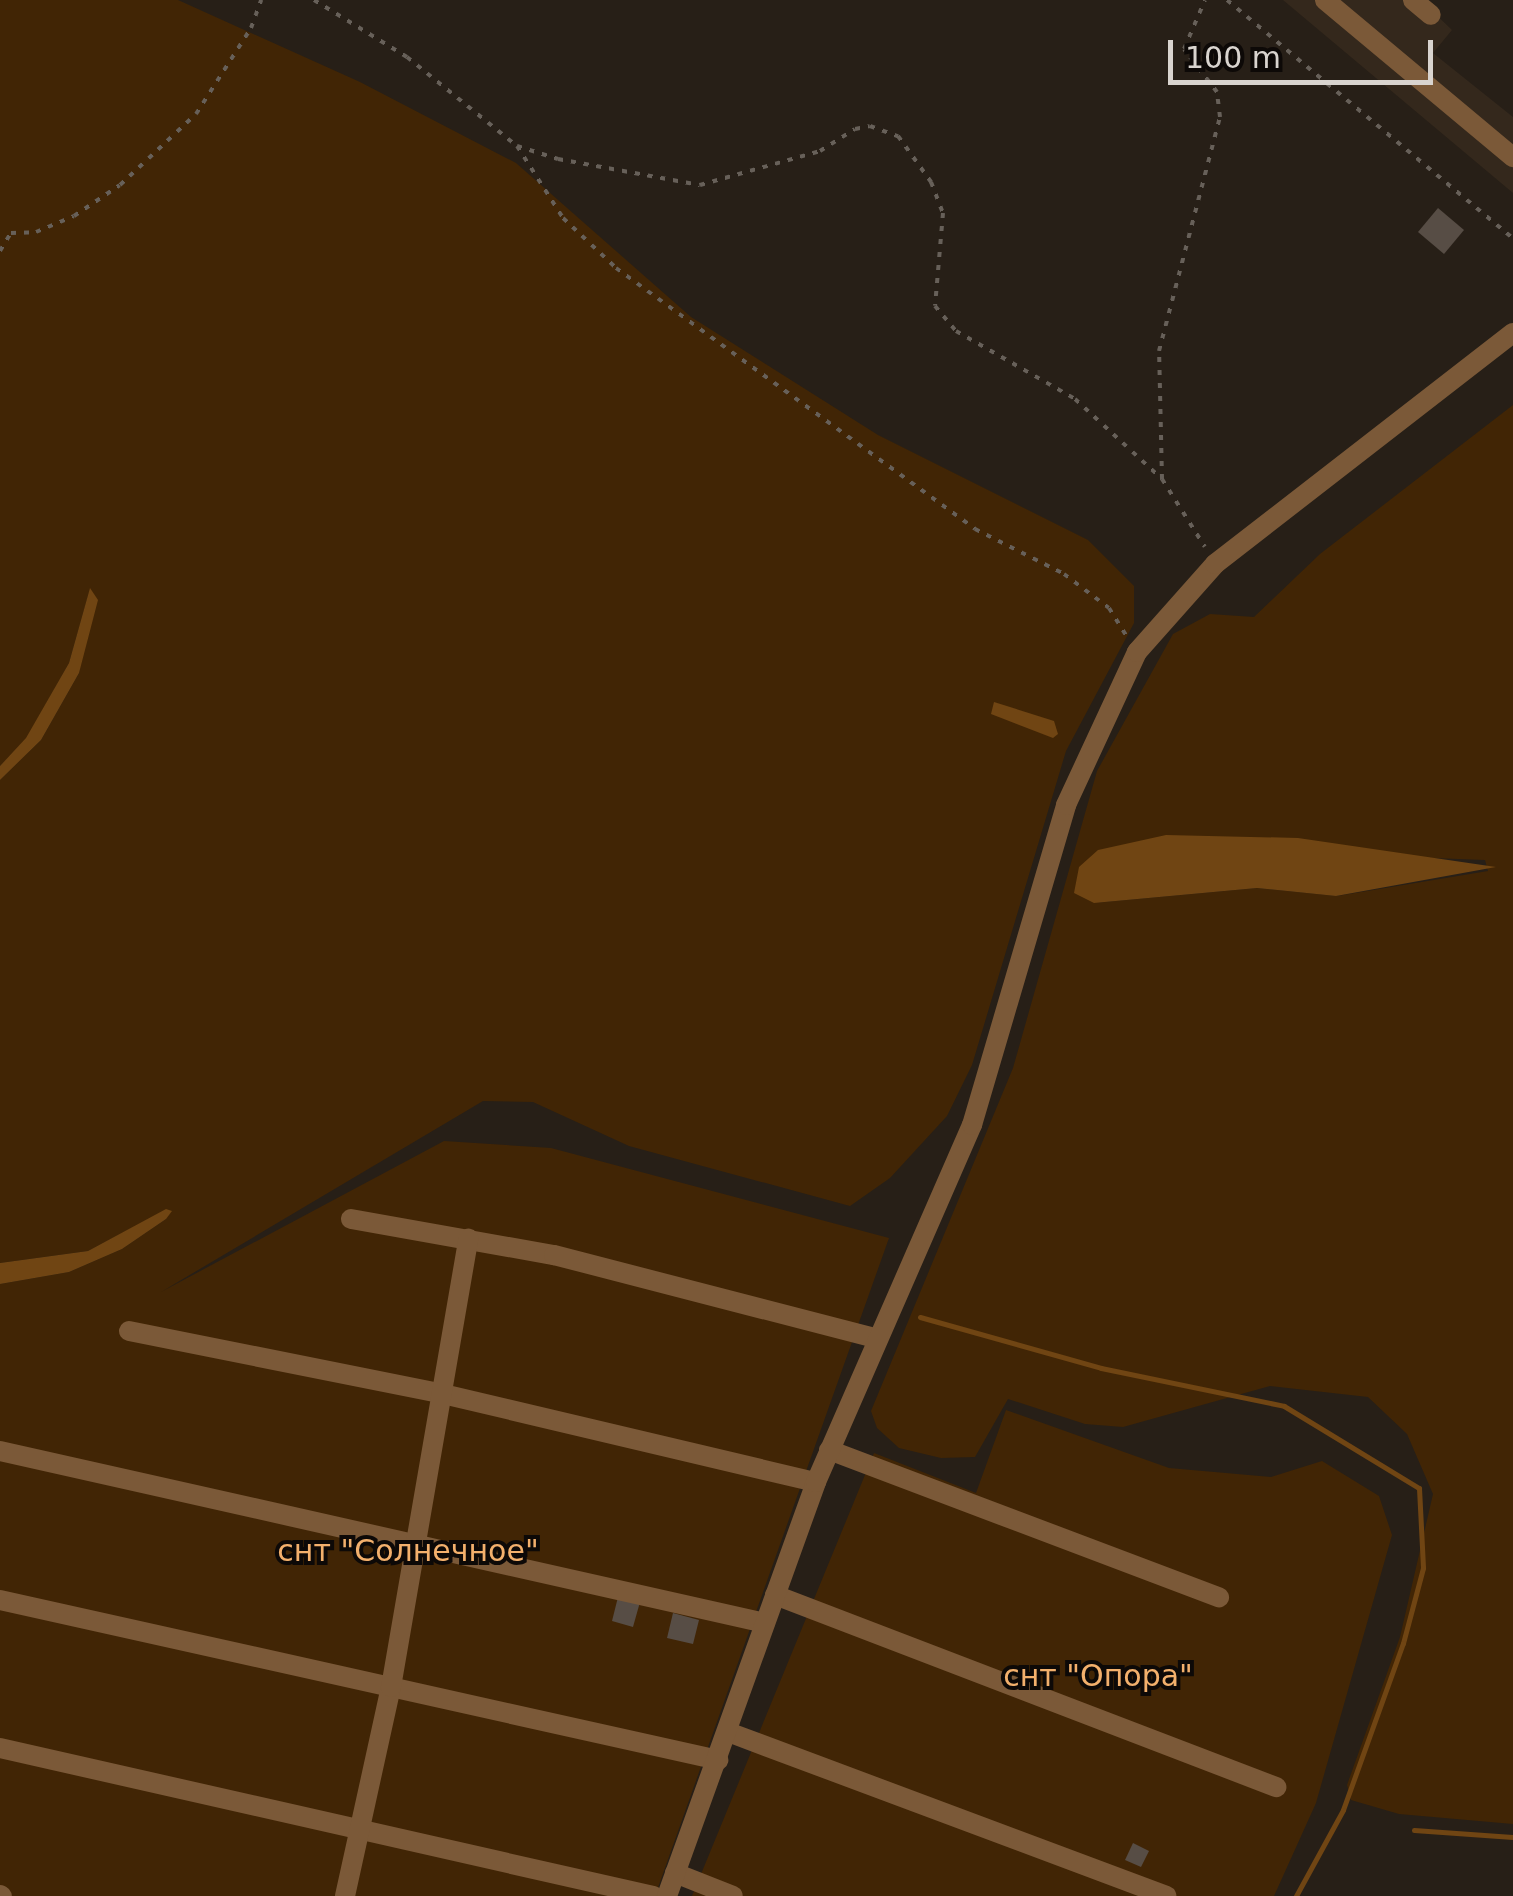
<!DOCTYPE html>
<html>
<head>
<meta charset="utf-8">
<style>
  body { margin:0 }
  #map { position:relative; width:1513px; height:1896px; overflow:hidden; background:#271f17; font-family:"DejaVu Sans",sans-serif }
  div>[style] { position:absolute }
  .built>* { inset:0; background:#34281c }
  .green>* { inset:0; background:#412505 }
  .water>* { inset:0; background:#704513 }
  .stream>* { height:5px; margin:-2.5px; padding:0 2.5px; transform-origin:2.5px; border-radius:2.5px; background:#704513 }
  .building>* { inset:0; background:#574d45 }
  .path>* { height:4px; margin-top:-2px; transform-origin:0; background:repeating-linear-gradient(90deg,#676059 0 5px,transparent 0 13px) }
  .minor>* { height:20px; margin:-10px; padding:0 10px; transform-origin:10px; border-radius:10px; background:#7b5938 }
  span { translate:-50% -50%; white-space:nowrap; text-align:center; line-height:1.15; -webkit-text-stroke:8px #0d0907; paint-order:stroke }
  .park-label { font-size:30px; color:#f3b06c }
  .scale { position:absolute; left:1168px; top:40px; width:265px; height:45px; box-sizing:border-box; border:5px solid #d9d4cf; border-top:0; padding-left:12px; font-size:30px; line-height:35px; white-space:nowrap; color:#d9d4cf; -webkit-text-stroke:8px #0d0907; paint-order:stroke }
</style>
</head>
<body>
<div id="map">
  <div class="built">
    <i style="clip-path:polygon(1283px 0,1421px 0,1452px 30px,1433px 53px,1513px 117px,1513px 193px)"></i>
  </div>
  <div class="green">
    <i style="clip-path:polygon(0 0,178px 0,360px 82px,516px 163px,691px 317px,878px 435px,1088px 540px,1134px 586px,1134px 623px,1066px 751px,972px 1065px,947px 1116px,890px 1178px,850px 1206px,629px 1146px,533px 1102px,483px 1101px,161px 1292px,444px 1141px,551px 1148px,889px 1238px,655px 1896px,0 1896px,0 1284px,69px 1272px,122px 1249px,166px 1219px,166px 1210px,88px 1251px,0 1263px,0 780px,41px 740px,79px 673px,90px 589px,69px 663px,27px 738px,0 766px)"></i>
    <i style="clip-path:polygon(evenodd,1513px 405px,1513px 1824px,1399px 1814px,1351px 1800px,1347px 1785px,1400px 1637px,1433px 1494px,1407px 1434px,1368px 1397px,1270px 1386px,1123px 1427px,1085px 1424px,1008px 1399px,975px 1457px,941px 1458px,899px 1448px,877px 1428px,871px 1411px,1013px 1068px,1097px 771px,1173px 634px,1210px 614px,1254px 617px,1320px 554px,1513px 405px,1405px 857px,1485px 860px,1488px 871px,1337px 896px,1257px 888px,1094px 903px,1405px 857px)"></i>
    <i style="clip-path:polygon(1006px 1410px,1169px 1468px,1271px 1477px,1322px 1461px,1379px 1496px,1392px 1535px,1316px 1803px,1274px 1896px,692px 1896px,874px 1453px,976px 1493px)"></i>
  </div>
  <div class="water">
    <i style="clip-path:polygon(90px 588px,98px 600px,79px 673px,41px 740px,0 780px,0 766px,26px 738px,69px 663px)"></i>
    <i style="clip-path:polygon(994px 702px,1054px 721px,1058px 734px,1053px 738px,991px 714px)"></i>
    <i style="clip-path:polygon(1166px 835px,1298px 838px,1496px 867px,1336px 896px,1257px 888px,1094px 903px,1074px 893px,1079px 867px,1098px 850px)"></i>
    <i style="clip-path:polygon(166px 1209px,172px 1211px,166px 1219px,122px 1249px,69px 1272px,0 1284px,0 1263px,88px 1251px)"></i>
  </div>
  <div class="stream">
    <i style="left:920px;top:1317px;width:188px;rotate:15.7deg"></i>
    <i style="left:1101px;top:1368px;width:187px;rotate:11.7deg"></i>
    <i style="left:1284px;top:1406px;width:158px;rotate:31.3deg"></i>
    <i style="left:1419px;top:1488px;width:80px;rotate:87.1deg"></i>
    <i style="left:1423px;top:1568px;width:78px;rotate:104.9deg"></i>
    <i style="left:1403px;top:1643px;width:177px;rotate:109.8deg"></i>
    <i style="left:1343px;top:1810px;width:98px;rotate:118.7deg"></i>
    <i style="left:1414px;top:1830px;width:99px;rotate:4deg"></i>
  </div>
  <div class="building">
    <i style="clip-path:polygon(1438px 208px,1464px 230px,1444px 254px,1418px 232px)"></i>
    <i style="clip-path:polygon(618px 1597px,640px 1602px,633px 1627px,612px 1621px)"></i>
    <i style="clip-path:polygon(673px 1613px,699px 1620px,693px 1644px,667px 1638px)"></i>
    <i style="clip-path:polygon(1133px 1843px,1149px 1851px,1141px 1867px,1125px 1860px)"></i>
  </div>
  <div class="path">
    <i style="left:314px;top:0;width:109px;rotate:31.5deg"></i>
    <i style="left:407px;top:57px;width:141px;rotate:39deg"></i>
    <i style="left:517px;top:146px;width:43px;rotate:17.6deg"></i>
    <i style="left:558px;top:159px;width:144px;rotate:10.4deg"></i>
    <i style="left:700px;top:185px;width:125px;rotate:-15.8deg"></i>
    <i style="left:820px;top:151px;width:41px;rotate:-32.2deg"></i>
    <i style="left:855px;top:129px;width:15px;rotate:-11deg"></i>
    <i style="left:870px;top:126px;width:30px;rotate:20deg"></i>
    <i style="left:898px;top:136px;width:57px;rotate:54.3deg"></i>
    <i style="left:931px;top:182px;width:33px;rotate:69deg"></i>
    <i style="left:943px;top:213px;width:93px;rotate:94.9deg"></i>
    <i style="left:935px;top:306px;width:33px;rotate:50deg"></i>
    <i style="left:956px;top:331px;width:137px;rotate:29.7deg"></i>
    <i style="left:1075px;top:399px;width:118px;rotate:42.6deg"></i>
    <i style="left:1162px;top:479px;width:80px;rotate:57.7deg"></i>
    <i style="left:1227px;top:0;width:372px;rotate:39.8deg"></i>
    <i style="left:517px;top:146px;width:85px;rotate:57.4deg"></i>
    <i style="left:563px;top:218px;width:73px;rotate:43.3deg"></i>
    <i style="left:616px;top:268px;width:444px;rotate:36deg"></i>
    <i style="left:975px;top:529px;width:100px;rotate:26.8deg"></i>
    <i style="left:1064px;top:574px;width:56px;rotate:37.1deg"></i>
    <i style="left:1109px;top:608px;width:32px;rotate:58deg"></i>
    <i style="left:0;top:251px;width:21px;rotate:-59deg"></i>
    <i style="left:11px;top:233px;width:25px;rotate:-2deg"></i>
    <i style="left:36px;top:232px;width:41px;rotate:-22.8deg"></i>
    <i style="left:74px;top:216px;width:55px;rotate:-34deg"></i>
    <i style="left:120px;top:185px;width:104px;rotate:-43.1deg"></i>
    <i style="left:196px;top:114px;width:102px;rotate:-57.4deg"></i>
    <i style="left:251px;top:28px;width:30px;rotate:-70deg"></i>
    <i style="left:1162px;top:479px;width:128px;rotate:-91.3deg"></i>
    <i style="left:1159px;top:351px;width:242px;rotate:-75.4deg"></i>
    <i style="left:1220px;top:117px;width:25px;rotate:-97deg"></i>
    <i style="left:1217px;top:92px;width:54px;rotate:-127.5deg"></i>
    <i style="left:1184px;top:49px;width:53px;rotate:-66.8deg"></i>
  </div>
  <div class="minor">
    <i style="left:1325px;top:0;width:245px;rotate:39.9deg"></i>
    <i style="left:1413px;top:0;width:23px;rotate:40deg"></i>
    <i style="left:351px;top:1219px;width:206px;rotate:10.1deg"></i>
    <i style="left:554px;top:1255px;width:333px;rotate:14.5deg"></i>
    <i style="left:129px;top:1331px;width:320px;rotate:11.3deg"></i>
    <i style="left:443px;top:1394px;width:383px;rotate:13.3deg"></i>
    <i style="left:829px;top:1450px;width:417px;rotate:20.7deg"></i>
    <i style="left:0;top:1451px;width:784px;rotate:12.67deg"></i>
    <i style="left:775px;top:1595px;width:537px;rotate:20.97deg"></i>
    <i style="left:0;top:1600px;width:736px;rotate:12.56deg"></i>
    <i style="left:728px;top:1732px;width:468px;rotate:20.5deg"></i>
    <i style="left:0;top:1748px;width:670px;rotate:12.77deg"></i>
    <i style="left:675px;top:1873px;width:62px;rotate:21.6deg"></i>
    <i style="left:0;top:1895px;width:2px;rotate:27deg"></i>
    <i style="left:345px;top:1896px;width:214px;rotate:-77.6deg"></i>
    <i style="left:391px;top:1687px;width:455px;rotate:-80.2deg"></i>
    <i style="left:667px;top:1896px;width:440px;rotate:-70.2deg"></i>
    <i style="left:816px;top:1482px;width:390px;rotate:-66.4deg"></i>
    <i style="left:972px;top:1125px;width:334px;rotate:-73.6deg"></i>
    <i style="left:1066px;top:805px;width:169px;rotate:-65.1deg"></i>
    <i style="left:1137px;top:652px;width:118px;rotate:-48.4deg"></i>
    <i style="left:1215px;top:564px;width:377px;rotate:-37.8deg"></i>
  </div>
  <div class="park-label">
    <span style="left:408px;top:1551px">снт "Солнечное"</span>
    <span style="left:1098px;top:1676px">снт "Опора"</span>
  </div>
  <div class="scale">100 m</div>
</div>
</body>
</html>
